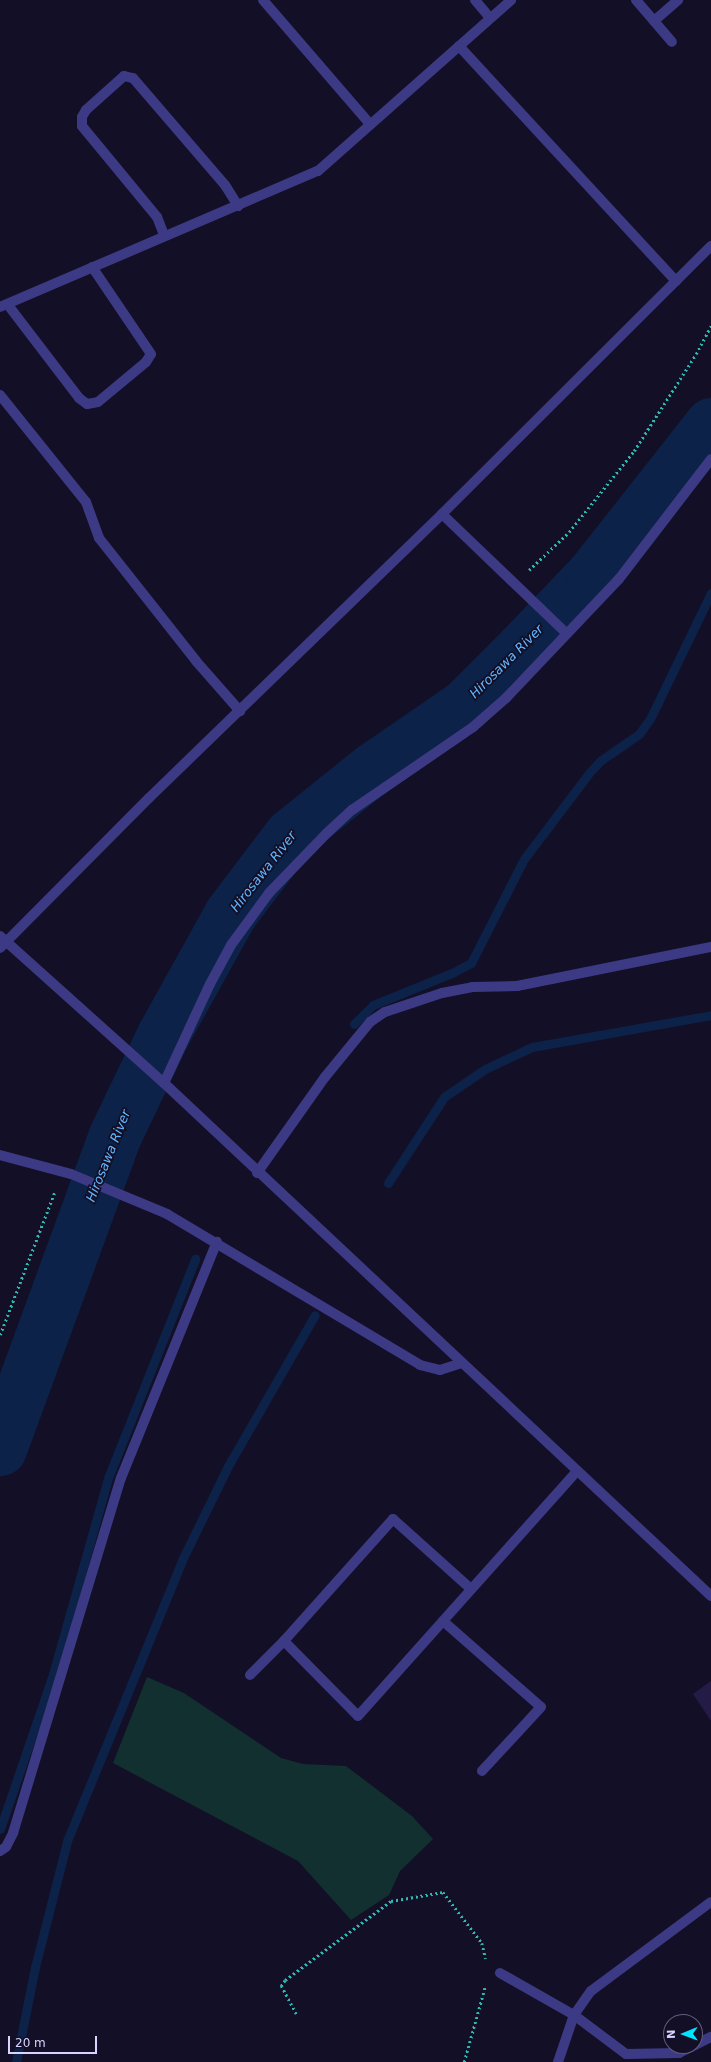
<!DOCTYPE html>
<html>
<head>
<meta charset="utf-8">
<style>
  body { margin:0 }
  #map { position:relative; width:711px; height:2062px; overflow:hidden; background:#130f26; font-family:"DejaVu Sans",sans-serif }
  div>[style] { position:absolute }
  .green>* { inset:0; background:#12302f }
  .stream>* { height:9px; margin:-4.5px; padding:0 4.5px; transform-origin:4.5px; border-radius:4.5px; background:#0c2248 }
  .river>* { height:53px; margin:-26.5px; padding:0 26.5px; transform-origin:26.5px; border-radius:26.5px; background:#0c2248 }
  .building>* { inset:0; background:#241b47 }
  .path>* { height:2.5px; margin-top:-1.25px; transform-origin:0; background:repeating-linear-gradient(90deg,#2fb8b0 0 2px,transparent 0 5px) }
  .minor>* { height:10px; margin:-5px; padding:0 5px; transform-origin:5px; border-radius:5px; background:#3d3a85 }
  span { translate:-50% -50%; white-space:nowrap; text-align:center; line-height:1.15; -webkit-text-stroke:3.5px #130f26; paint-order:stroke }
  .water-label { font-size:13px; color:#62b6ff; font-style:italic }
  .north { position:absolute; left:663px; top:2014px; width:40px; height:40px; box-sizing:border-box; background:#130f26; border:1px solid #625e7d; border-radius:50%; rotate:269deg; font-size:11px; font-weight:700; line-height:16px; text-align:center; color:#d9d4ff }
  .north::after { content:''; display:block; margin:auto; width:14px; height:18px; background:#00e5ff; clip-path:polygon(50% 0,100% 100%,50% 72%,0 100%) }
  .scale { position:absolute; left:8px; top:2036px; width:89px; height:18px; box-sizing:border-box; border:2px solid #d9d4ff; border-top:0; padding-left:5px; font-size:12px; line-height:14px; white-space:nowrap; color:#d9d4ff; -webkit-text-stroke:3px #130f26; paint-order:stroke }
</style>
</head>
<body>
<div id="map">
  <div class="green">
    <i style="clip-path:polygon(147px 1677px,184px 1693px,281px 1758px,303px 1764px,346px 1766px,412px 1816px,433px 1839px,400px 1871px,389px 1895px,351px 1920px,298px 1861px,113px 1763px)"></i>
  </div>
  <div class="stream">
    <i style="left:354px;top:1024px;width:27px;rotate:-45deg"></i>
    <i style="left:373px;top:1005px;width:85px;rotate:-22.1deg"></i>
    <i style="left:452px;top:973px;width:21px;rotate:-28deg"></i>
    <i style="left:471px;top:963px;width:117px;rotate:-63deg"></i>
    <i style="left:524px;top:859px;width:108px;rotate:-52.9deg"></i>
    <i style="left:589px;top:773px;width:16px;rotate:-47deg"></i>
    <i style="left:600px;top:761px;width:47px;rotate:-34.7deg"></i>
    <i style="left:639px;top:734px;width:19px;rotate:-54deg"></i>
    <i style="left:650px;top:719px;width:140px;rotate:-64.2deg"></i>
    <i style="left:388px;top:1183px;width:103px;rotate:-56.9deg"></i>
    <i style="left:444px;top:1097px;width:50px;rotate:-34.3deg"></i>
    <i style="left:485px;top:1069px;width:52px;rotate:-25.1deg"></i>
    <i style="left:532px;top:1047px;width:182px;rotate:-10.1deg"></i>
    <i style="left:0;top:1829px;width:164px;rotate:-71.1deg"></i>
    <i style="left:53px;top:1674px;width:204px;rotate:-74.3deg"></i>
    <i style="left:108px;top:1478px;width:236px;rotate:-68.3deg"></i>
    <i style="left:16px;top:2062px;width:97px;rotate:-78.7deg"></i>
    <i style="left:35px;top:1967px;width:130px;rotate:-75.7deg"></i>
    <i style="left:67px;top:1841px;width:304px;rotate:-67.7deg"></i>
    <i style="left:182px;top:1560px;width:105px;rotate:-63.9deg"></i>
    <i style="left:228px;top:1466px;width:174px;rotate:-60.1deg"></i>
  </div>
  <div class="river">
    <i style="left:0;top:1449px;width:334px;rotate:-69.9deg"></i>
    <i style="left:115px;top:1135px;width:111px;rotate:-64.4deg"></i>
    <i style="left:163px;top:1035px;width:138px;rotate:-61deg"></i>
    <i style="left:230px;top:914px;width:99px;rotate:-52.8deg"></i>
    <i style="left:290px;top:835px;width:105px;rotate:-38.8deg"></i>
    <i style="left:372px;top:769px;width:113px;rotate:-34.5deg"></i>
    <i style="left:465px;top:705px;width:79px;rotate:-45deg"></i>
    <i style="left:521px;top:649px;width:103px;rotate:-46.2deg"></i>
    <i style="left:592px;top:575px;width:192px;rotate:-51.8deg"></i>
  </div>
  <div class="building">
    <i style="clip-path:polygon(711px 1681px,711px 1721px,693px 1694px)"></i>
  </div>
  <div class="path">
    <i style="left:529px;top:570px;width:55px;rotate:-43.5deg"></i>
    <i style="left:569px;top:532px;width:104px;rotate:-51.3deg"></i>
    <i style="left:634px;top:451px;width:115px;rotate:-57.4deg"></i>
    <i style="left:696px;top:354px;width:32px;rotate:-62deg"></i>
    <i style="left:0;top:1335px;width:154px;rotate:-69.1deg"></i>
    <i style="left:296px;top:2014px;width:32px;rotate:-118deg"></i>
    <i style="left:281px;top:1986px;width:7px;rotate:-56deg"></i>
    <i style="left:285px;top:1980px;width:132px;rotate:-36.7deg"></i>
    <i style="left:391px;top:1901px;width:53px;rotate:-9.8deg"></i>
    <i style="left:443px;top:1892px;width:64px;rotate:52.6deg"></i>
    <i style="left:482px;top:1943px;width:16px;rotate:76deg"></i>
    <i style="left:464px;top:2062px;width:78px;rotate:-74.4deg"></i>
  </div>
  <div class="minor">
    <i style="left:263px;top:0;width:164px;rotate:49.2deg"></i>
    <i style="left:475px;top:0;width:23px;rotate:50deg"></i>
    <i style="left:636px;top:0;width:55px;rotate:49.4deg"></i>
    <i style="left:654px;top:21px;width:32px;rotate:-41deg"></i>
    <i style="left:459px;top:46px;width:320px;rotate:47.3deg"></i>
    <i style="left:164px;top:235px;width:19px;rotate:-111deg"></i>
    <i style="left:157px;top:217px;width:118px;rotate:-129.5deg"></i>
    <i style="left:82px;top:126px;width:9px;rotate:-90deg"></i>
    <i style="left:82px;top:117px;width:8px;rotate:-60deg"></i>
    <i style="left:86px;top:110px;width:51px;rotate:-41.8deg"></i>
    <i style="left:124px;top:76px;width:9px;rotate:13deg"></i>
    <i style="left:133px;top:78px;width:141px;rotate:49.3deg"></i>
    <i style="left:225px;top:185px;width:25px;rotate:58deg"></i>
    <i style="left:8px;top:305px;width:117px;rotate:52.6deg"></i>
    <i style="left:79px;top:398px;width:10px;rotate:37deg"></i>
    <i style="left:87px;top:404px;width:11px;rotate:-10deg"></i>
    <i style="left:98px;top:402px;width:62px;rotate:-39.8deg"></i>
    <i style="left:146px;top:362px;width:9px;rotate:-58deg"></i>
    <i style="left:151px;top:354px;width:105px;rotate:-124.1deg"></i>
    <i style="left:0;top:307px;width:346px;rotate:-23.2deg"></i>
    <i style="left:318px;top:171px;width:258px;rotate:-41.5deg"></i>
    <i style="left:0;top:395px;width:137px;rotate:51.2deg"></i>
    <i style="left:86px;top:502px;width:38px;rotate:70deg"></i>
    <i style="left:99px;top:538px;width:157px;rotate:51.7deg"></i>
    <i style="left:196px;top:661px;width:67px;rotate:48.7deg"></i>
    <i style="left:442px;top:514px;width:173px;rotate:43.8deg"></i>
    <i style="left:0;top:936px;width:220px;rotate:41.9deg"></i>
    <i style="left:164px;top:1083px;width:750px;rotate:43.16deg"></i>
    <i style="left:0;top:948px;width:211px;rotate:-45.2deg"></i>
    <i style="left:149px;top:798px;width:408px;rotate:-44.1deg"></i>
    <i style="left:442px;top:514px;width:380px;rotate:-44.9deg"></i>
    <i style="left:164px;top:1083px;width:109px;rotate:-65.1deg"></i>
    <i style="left:210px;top:984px;width:44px;rotate:-61.7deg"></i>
    <i style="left:231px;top:945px;width:64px;rotate:-53.8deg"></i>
    <i style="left:269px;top:893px;width:83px;rotate:-46deg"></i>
    <i style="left:327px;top:833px;width:34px;rotate:-43deg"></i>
    <i style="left:352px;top:810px;width:147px;rotate:-34.4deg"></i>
    <i style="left:473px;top:727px;width:44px;rotate:-41.3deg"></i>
    <i style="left:506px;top:698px;width:164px;rotate:-46.5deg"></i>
    <i style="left:619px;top:579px;width:151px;rotate:-52.5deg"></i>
    <i style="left:0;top:1155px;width:73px;rotate:15deg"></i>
    <i style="left:71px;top:1174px;width:104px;rotate:22.6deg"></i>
    <i style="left:167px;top:1214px;width:295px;rotate:30.8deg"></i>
    <i style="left:420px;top:1365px;width:21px;rotate:14deg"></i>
    <i style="left:440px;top:1370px;width:22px;rotate:-18deg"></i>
    <i style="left:257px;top:1173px;width:118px;rotate:-54.7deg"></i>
    <i style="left:325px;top:1077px;width:71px;rotate:-50.7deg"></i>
    <i style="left:370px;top:1022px;width:18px;rotate:-34deg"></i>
    <i style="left:385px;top:1012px;width:60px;rotate:-18.4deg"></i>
    <i style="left:442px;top:993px;width:31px;rotate:-11deg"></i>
    <i style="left:472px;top:987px;width:45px;rotate:-1.3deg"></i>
    <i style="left:517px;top:986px;width:198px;rotate:-11.4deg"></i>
    <i style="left:471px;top:1589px;width:105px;rotate:-138.1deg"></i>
    <i style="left:393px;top:1519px;width:164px;rotate:131.8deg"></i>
    <i style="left:284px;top:1641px;width:105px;rotate:45.4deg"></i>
    <i style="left:358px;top:1716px;width:329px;rotate:-48.2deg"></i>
    <i style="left:443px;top:1621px;width:130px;rotate:41.3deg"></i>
    <i style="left:541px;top:1707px;width:87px;rotate:132.7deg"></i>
    <i style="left:250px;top:1675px;width:48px;rotate:-45deg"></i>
    <i style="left:0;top:1851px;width:7px;rotate:-34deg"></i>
    <i style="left:6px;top:1847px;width:16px;rotate:-63deg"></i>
    <i style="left:13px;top:1833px;width:371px;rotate:-73.1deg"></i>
    <i style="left:121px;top:1478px;width:255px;rotate:-67.9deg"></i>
    <i style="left:500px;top:1973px;width:85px;rotate:29.6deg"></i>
    <i style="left:574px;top:2015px;width:65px;rotate:36.9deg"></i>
    <i style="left:626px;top:2054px;width:53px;rotate:-1.1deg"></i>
    <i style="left:679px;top:2053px;width:16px;rotate:-27deg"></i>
    <i style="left:695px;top:2045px;width:18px;rotate:-27deg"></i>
    <i style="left:558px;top:2062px;width:50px;rotate:-71.2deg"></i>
    <i style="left:574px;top:2015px;width:29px;rotate:-55deg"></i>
    <i style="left:591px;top:1991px;width:149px;rotate:-36.6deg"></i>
  </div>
  <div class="water-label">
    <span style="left:507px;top:662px;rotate:-45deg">Hirosawa River</span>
    <span style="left:264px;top:872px;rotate:-52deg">Hirosawa River</span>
    <span style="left:109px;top:1156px;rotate:-68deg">Hirosawa River</span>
  </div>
  <div class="north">N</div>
  <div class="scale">20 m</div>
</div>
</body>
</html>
